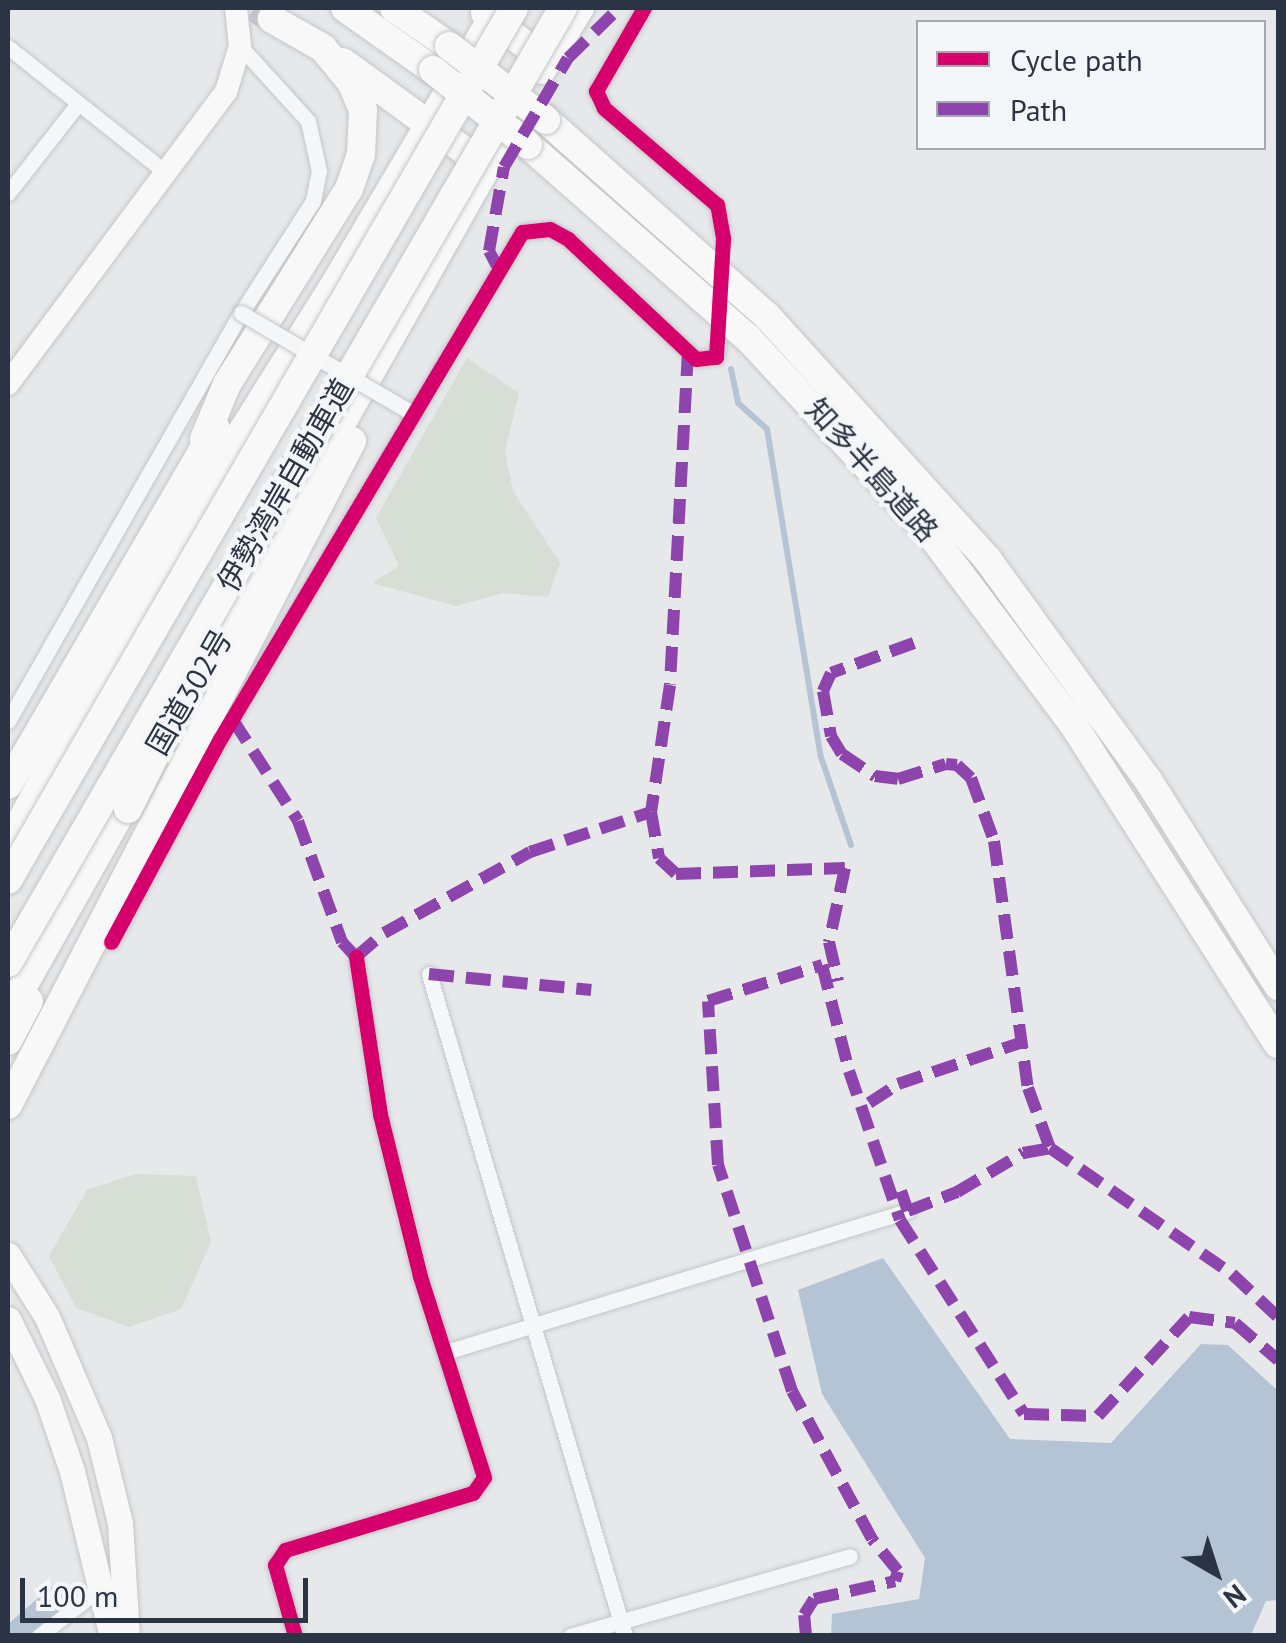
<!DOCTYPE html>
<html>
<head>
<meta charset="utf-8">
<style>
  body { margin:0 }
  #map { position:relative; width:1286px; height:1643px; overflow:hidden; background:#e6e8ea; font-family:"PT Sans","Noto Sans JP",sans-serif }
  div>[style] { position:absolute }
  .green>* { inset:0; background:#d6ded6 }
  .water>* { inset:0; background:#b4c4d5 }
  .stream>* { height:6px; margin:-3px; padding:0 3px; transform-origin:3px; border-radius:3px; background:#b4c4d5 }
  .river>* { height:35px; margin:-17.5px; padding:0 17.5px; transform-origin:17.5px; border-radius:17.5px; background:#b4c4d5 }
  .street-tunnel>* { height:15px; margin-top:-7.5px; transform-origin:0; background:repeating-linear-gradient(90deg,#c1c4c9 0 15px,transparent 0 23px) }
  .highway-tunnel>* { height:28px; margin-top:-14px; transform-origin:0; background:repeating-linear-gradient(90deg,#c1c4c9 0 28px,transparent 0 42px) }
  .roads { filter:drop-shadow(0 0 2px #c4c6c8) drop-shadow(0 0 2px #c4c6c8) }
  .street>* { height:15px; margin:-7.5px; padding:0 7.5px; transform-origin:7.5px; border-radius:7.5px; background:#f5f6f7 }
  .secondary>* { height:22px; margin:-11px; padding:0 11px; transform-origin:11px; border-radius:11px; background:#f8f8f8 }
  .primary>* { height:25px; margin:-12.5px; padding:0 12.5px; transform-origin:12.5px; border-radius:12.5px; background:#f8f8f8 }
  .highway>* { height:28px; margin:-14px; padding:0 14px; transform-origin:14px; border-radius:14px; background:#f8f8f8 }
  .bridges { filter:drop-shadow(0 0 2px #c4c6c8) drop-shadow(0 0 2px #c4c6c8) }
  .street-bridge>* { height:15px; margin:-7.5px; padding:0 7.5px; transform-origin:7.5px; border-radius:7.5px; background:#f5f6f7 }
  .highway-bridge>* { height:28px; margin:-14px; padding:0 14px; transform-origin:14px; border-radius:14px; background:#f8f8f8 }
  .quiet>* { height:12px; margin-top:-6px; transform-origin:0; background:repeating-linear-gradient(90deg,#8e44ad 0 25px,transparent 0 37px) }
  .cycleway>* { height:15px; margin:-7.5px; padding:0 7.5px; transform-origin:7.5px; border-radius:7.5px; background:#d6006c }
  span { translate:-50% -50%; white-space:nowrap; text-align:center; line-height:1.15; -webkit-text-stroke:9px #f4f6f9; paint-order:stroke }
  .street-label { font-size:30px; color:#2b3445 }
  .frame { position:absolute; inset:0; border:10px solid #2b3445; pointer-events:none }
  .legend { position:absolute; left:916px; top:20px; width:350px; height:130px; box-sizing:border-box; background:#f4f6f9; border:2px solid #a4a8b1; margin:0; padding:12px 18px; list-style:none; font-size:30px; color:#2b3445 }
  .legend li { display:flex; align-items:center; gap:20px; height:50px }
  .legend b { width:50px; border:2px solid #a4a8b1 }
  .north { position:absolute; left:1166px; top:1523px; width:100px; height:100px; -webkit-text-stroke:8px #f4f6f9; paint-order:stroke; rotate:141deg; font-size:28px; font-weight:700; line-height:40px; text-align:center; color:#2b3445 }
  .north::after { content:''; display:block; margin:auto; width:35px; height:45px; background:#2b3445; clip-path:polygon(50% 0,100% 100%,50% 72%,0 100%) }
  .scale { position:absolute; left:20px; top:1578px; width:288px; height:45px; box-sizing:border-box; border:5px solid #2b3445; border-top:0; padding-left:12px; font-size:30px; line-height:35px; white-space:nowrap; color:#2b3445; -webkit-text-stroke:8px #f4f6f9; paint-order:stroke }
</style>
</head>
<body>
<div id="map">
  <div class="green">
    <i style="clip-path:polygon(467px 358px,519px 393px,505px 452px,513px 491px,560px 563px,548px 597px,503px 593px,456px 606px,372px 583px,399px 566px,376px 518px)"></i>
    <i style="clip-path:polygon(135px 1174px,196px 1176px,211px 1242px,181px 1309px,129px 1327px,76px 1308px,49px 1256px,87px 1190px)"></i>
  </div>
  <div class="water">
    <i style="clip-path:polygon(883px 1258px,1010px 1439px,1111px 1443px,1201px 1344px,1228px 1345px,1278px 1391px,1278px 1600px,1266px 1601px,1251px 1635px,831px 1635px,832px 1614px,919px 1599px,925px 1558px,822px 1394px,798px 1290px)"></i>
  </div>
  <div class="stream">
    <i style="left:731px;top:369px;width:35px;rotate:78deg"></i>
    <i style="left:738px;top:403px;width:39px;rotate:42deg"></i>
    <i style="left:767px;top:429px;width:332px;rotate:80.7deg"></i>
    <i style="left:821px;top:757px;width:93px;rotate:71.2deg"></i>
  </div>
  <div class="river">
    <i style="left:20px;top:1636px;width:50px;rotate:-41deg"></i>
  </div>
  <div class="street-tunnel">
    <i style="left:718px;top:342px;width:104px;rotate:-87.2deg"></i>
  </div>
  <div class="highway-tunnel">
    <i style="left:254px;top:8px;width:21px;rotate:31deg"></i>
  </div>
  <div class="roads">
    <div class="street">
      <i style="left:644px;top:8px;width:96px;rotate:120deg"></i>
      <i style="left:596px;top:91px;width:19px;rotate:65deg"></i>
      <i style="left:604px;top:108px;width:149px;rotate:40.6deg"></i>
      <i style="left:717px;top:205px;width:34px;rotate:80deg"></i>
      <i style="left:8px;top:47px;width:201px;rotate:38.5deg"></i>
      <i style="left:8px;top:193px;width:112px;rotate:-51.9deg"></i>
      <i style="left:8px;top:721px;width:470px;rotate:-60.3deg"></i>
      <i style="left:241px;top:313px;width:133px;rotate:-57.3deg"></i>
      <i style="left:313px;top:201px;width:31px;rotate:-79deg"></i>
      <i style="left:319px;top:171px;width:51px;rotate:-102.4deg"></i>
      <i style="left:308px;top:121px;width:101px;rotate:-132.2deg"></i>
      <i style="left:111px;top:942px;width:230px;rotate:-61.8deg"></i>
      <i style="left:220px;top:739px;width:590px;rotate:-59.22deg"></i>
      <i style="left:522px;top:232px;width:28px;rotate:-6deg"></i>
      <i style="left:550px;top:229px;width:21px;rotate:29deg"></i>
      <i style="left:568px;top:239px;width:175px;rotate:43.2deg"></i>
      <i style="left:696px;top:359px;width:20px;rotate:-6deg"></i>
      <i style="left:716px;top:357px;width:15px;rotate:-82deg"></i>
      <i style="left:429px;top:974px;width:690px;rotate:73.51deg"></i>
      <i style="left:446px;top:1352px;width:483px;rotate:-17deg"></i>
      <i style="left:39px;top:1636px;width:83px;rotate:-38.1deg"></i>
      <i style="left:295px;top:1636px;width:74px;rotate:-105.7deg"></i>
      <i style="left:275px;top:1565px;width:18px;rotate:-56deg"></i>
      <i style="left:285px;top:1550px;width:196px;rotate:-16.9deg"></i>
      <i style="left:473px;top:1493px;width:19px;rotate:-55deg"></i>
      <i style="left:484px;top:1477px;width:211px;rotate:-107.7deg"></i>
      <i style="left:420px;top:1276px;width:167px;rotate:-103.9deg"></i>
      <i style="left:380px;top:1114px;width:159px;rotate:-98.7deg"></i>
      <i style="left:570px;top:1636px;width:291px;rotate:-15.9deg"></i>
    </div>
    <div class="secondary">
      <i style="left:8px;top:384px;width:364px;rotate:-53.3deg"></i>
      <i style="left:226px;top:92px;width:48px;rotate:-73.1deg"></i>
      <i style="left:240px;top:46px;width:38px;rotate:-96deg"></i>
    </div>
    <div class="primary">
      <i style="left:8px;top:1255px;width:73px;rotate:57.8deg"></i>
      <i style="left:47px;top:1317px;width:132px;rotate:66.7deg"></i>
      <i style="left:99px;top:1438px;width:88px;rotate:76.1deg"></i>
      <i style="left:120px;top:1523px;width:113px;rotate:86.5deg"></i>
      <i style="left:8px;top:1319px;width:88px;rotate:63.7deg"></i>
      <i style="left:47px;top:1398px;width:77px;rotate:71.1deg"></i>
      <i style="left:72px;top:1471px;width:170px;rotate:76.4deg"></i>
    </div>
    <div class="highway">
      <i style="left:345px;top:8px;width:108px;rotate:35.2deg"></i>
      <i style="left:394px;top:8px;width:67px;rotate:34.6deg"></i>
      <i style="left:485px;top:13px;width:79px;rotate:38.3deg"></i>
      <i style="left:343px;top:62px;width:178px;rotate:36.1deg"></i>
      <i style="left:542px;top:70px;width:73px;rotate:-58.5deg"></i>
      <i style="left:546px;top:120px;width:295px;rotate:41.6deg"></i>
      <i style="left:767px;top:316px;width:329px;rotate:47.8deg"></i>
      <i style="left:988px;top:560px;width:272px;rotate:54deg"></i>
      <i style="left:1148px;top:780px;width:244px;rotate:57.7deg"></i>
      <i style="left:528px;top:145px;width:293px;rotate:41.3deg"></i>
      <i style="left:748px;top:338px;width:274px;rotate:47.2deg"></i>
      <i style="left:934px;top:539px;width:231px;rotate:53.1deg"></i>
      <i style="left:1073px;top:724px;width:380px;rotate:57.4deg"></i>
      <i style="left:204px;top:439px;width:60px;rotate:-67.3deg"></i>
      <i style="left:227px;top:384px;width:230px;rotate:-58deg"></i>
      <i style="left:349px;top:189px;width:37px;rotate:-71deg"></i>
      <i style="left:361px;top:154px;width:44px;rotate:-87.4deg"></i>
      <i style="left:363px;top:110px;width:30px;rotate:-113deg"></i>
      <i style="left:351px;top:82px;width:44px;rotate:-129.5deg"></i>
      <i style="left:323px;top:48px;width:59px;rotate:-150.4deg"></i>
      <i style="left:187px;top:696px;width:671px;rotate:-60.46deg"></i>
      <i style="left:8px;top:785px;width:413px;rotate:-59.8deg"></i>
      <i style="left:8px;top:846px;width:315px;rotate:-62deg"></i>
      <i style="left:156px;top:568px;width:332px;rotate:-57.8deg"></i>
      <i style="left:333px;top:287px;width:324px;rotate:-59.4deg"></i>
      <i style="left:8px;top:1013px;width:261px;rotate:-60.6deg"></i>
      <i style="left:8px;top:1041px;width:45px;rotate:-62.3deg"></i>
      <i style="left:8px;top:1105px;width:748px;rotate:-62.61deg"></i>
    </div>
  </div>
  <div class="bridges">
    <div class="street-bridge">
      <i style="left:241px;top:313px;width:200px;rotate:30.3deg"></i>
    </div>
    <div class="highway-bridge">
      <i style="left:449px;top:46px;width:122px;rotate:37.3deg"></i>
      <i style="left:433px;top:70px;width:121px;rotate:38.3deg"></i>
      <i style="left:128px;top:809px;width:150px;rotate:-63.4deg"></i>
      <i style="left:8px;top:880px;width:1008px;rotate:-59.87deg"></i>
      <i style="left:8px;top:963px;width:1105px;rotate:-59.84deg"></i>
    </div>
  </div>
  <div class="quiet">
    <i style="left:497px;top:266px;width:17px;rotate:-118deg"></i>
    <i style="left:489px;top:251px;width:85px;rotate:-79.9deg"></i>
    <i style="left:504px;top:167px;width:126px;rotate:-59.6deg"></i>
    <i style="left:568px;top:58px;width:71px;rotate:-44.4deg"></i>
    <i style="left:688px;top:351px;width:334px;rotate:93.1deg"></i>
    <i style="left:670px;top:685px;width:128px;rotate:98.5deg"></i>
    <i style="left:651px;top:812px;width:47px;rotate:80.1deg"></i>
    <i style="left:659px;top:858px;width:23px;rotate:43deg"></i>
    <i style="left:676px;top:874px;width:169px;rotate:-2deg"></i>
    <i style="left:845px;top:868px;width:76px;rotate:102.2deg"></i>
    <i style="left:829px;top:942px;width:40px;rotate:77deg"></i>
    <i style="left:914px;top:643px;width:88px;rotate:160.1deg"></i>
    <i style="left:831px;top:673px;width:20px;rotate:114deg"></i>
    <i style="left:823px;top:691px;width:46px;rotate:79.9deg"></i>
    <i style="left:831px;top:736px;width:21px;rotate:59deg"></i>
    <i style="left:842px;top:754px;width:40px;rotate:34deg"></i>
    <i style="left:875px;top:776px;width:23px;rotate:7deg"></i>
    <i style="left:898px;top:779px;width:50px;rotate:-17.4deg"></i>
    <i style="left:946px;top:764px;width:11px;rotate:5deg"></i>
    <i style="left:957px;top:765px;width:19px;rotate:43deg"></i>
    <i style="left:971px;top:778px;width:67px;rotate:69.9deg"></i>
    <i style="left:994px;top:841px;width:249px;rotate:82.2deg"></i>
    <i style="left:1028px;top:1088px;width:64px;rotate:69.9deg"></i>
    <i style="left:233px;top:720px;width:120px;rotate:57.2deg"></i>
    <i style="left:298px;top:821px;width:129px;rotate:70deg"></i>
    <i style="left:342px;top:942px;width:21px;rotate:47deg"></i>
    <i style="left:356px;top:957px;width:37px;rotate:-41deg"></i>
    <i style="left:384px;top:933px;width:167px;rotate:-29deg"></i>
    <i style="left:530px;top:852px;width:127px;rotate:-18.3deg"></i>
    <i style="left:429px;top:974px;width:163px;rotate:5.6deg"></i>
    <i style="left:869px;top:1103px;width:35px;rotate:-33deg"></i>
    <i style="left:898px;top:1084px;width:132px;rotate:-18.6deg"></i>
    <i style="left:901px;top:1191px;width:21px;rotate:71deg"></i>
    <i style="left:908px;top:1211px;width:53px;rotate:-21.2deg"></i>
    <i style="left:957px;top:1192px;width:77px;rotate:-30.6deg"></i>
    <i style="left:1023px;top:1153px;width:27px;rotate:-10deg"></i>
    <i style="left:1050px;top:1148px;width:221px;rotate:34.7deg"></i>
    <i style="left:1232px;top:1274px;width:63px;rotate:43.1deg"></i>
    <i style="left:806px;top:1636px;width:21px;rotate:-95deg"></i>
    <i style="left:804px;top:1615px;width:19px;rotate:-58deg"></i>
    <i style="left:814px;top:1599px;width:83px;rotate:-12.5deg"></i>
    <i style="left:895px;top:1581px;width:10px;rotate:-73deg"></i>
    <i style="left:898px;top:1571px;width:41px;rotate:-129.1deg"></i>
    <i style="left:872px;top:1539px;width:168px;rotate:-118.4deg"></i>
    <i style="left:792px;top:1391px;width:238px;rotate:-108.1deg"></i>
    <i style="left:718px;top:1165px;width:164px;rotate:-93.5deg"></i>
    <i style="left:708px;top:1001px;width:120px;rotate:-17.5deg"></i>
    <i style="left:822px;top:965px;width:109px;rotate:75.7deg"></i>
    <i style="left:849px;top:1071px;width:157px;rotate:71.1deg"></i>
    <i style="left:900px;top:1220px;width:230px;rotate:57.4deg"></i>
    <i style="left:1024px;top:1414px;width:74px;rotate:1.5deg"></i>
    <i style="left:1098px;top:1416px;width:134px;rotate:-47.4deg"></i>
    <i style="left:1189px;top:1317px;width:46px;rotate:7.4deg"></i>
    <i style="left:1235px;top:1323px;width:57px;rotate:40.7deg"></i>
  </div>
  <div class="cycleway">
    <i style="left:111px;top:942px;width:230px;rotate:-61.8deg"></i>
    <i style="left:220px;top:739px;width:590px;rotate:-59.22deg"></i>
    <i style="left:522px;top:232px;width:28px;rotate:-6deg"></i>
    <i style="left:550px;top:229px;width:21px;rotate:29deg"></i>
    <i style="left:568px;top:239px;width:175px;rotate:43.2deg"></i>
    <i style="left:696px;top:359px;width:20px;rotate:-6deg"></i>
    <i style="left:716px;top:357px;width:119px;rotate:-86.6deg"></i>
    <i style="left:723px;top:238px;width:34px;rotate:-100deg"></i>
    <i style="left:717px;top:205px;width:149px;rotate:-139.4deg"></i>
    <i style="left:604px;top:108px;width:19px;rotate:-115deg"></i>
    <i style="left:596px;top:91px;width:96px;rotate:-60deg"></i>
    <i style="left:295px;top:1636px;width:74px;rotate:-105.7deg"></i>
    <i style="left:275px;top:1565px;width:18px;rotate:-56deg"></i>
    <i style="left:285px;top:1550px;width:196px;rotate:-16.9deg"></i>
    <i style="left:473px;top:1493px;width:19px;rotate:-55deg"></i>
    <i style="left:484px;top:1477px;width:211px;rotate:-107.7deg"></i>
    <i style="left:420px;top:1276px;width:167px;rotate:-103.9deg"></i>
    <i style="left:380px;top:1114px;width:159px;rotate:-98.7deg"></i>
  </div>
  <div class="street-label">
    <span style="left:872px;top:470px;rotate:48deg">知多半島道路</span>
    <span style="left:285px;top:485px;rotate:-60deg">伊勢湾岸自動車道</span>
    <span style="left:189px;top:692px;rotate:-60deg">国道302号</span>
  </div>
  <div class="frame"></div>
  <ul class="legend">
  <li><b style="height:12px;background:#d6006c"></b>Cycle path</li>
  <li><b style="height:12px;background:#8e44ad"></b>Path</li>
  </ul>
  <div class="north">N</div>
  <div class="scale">100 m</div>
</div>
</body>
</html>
